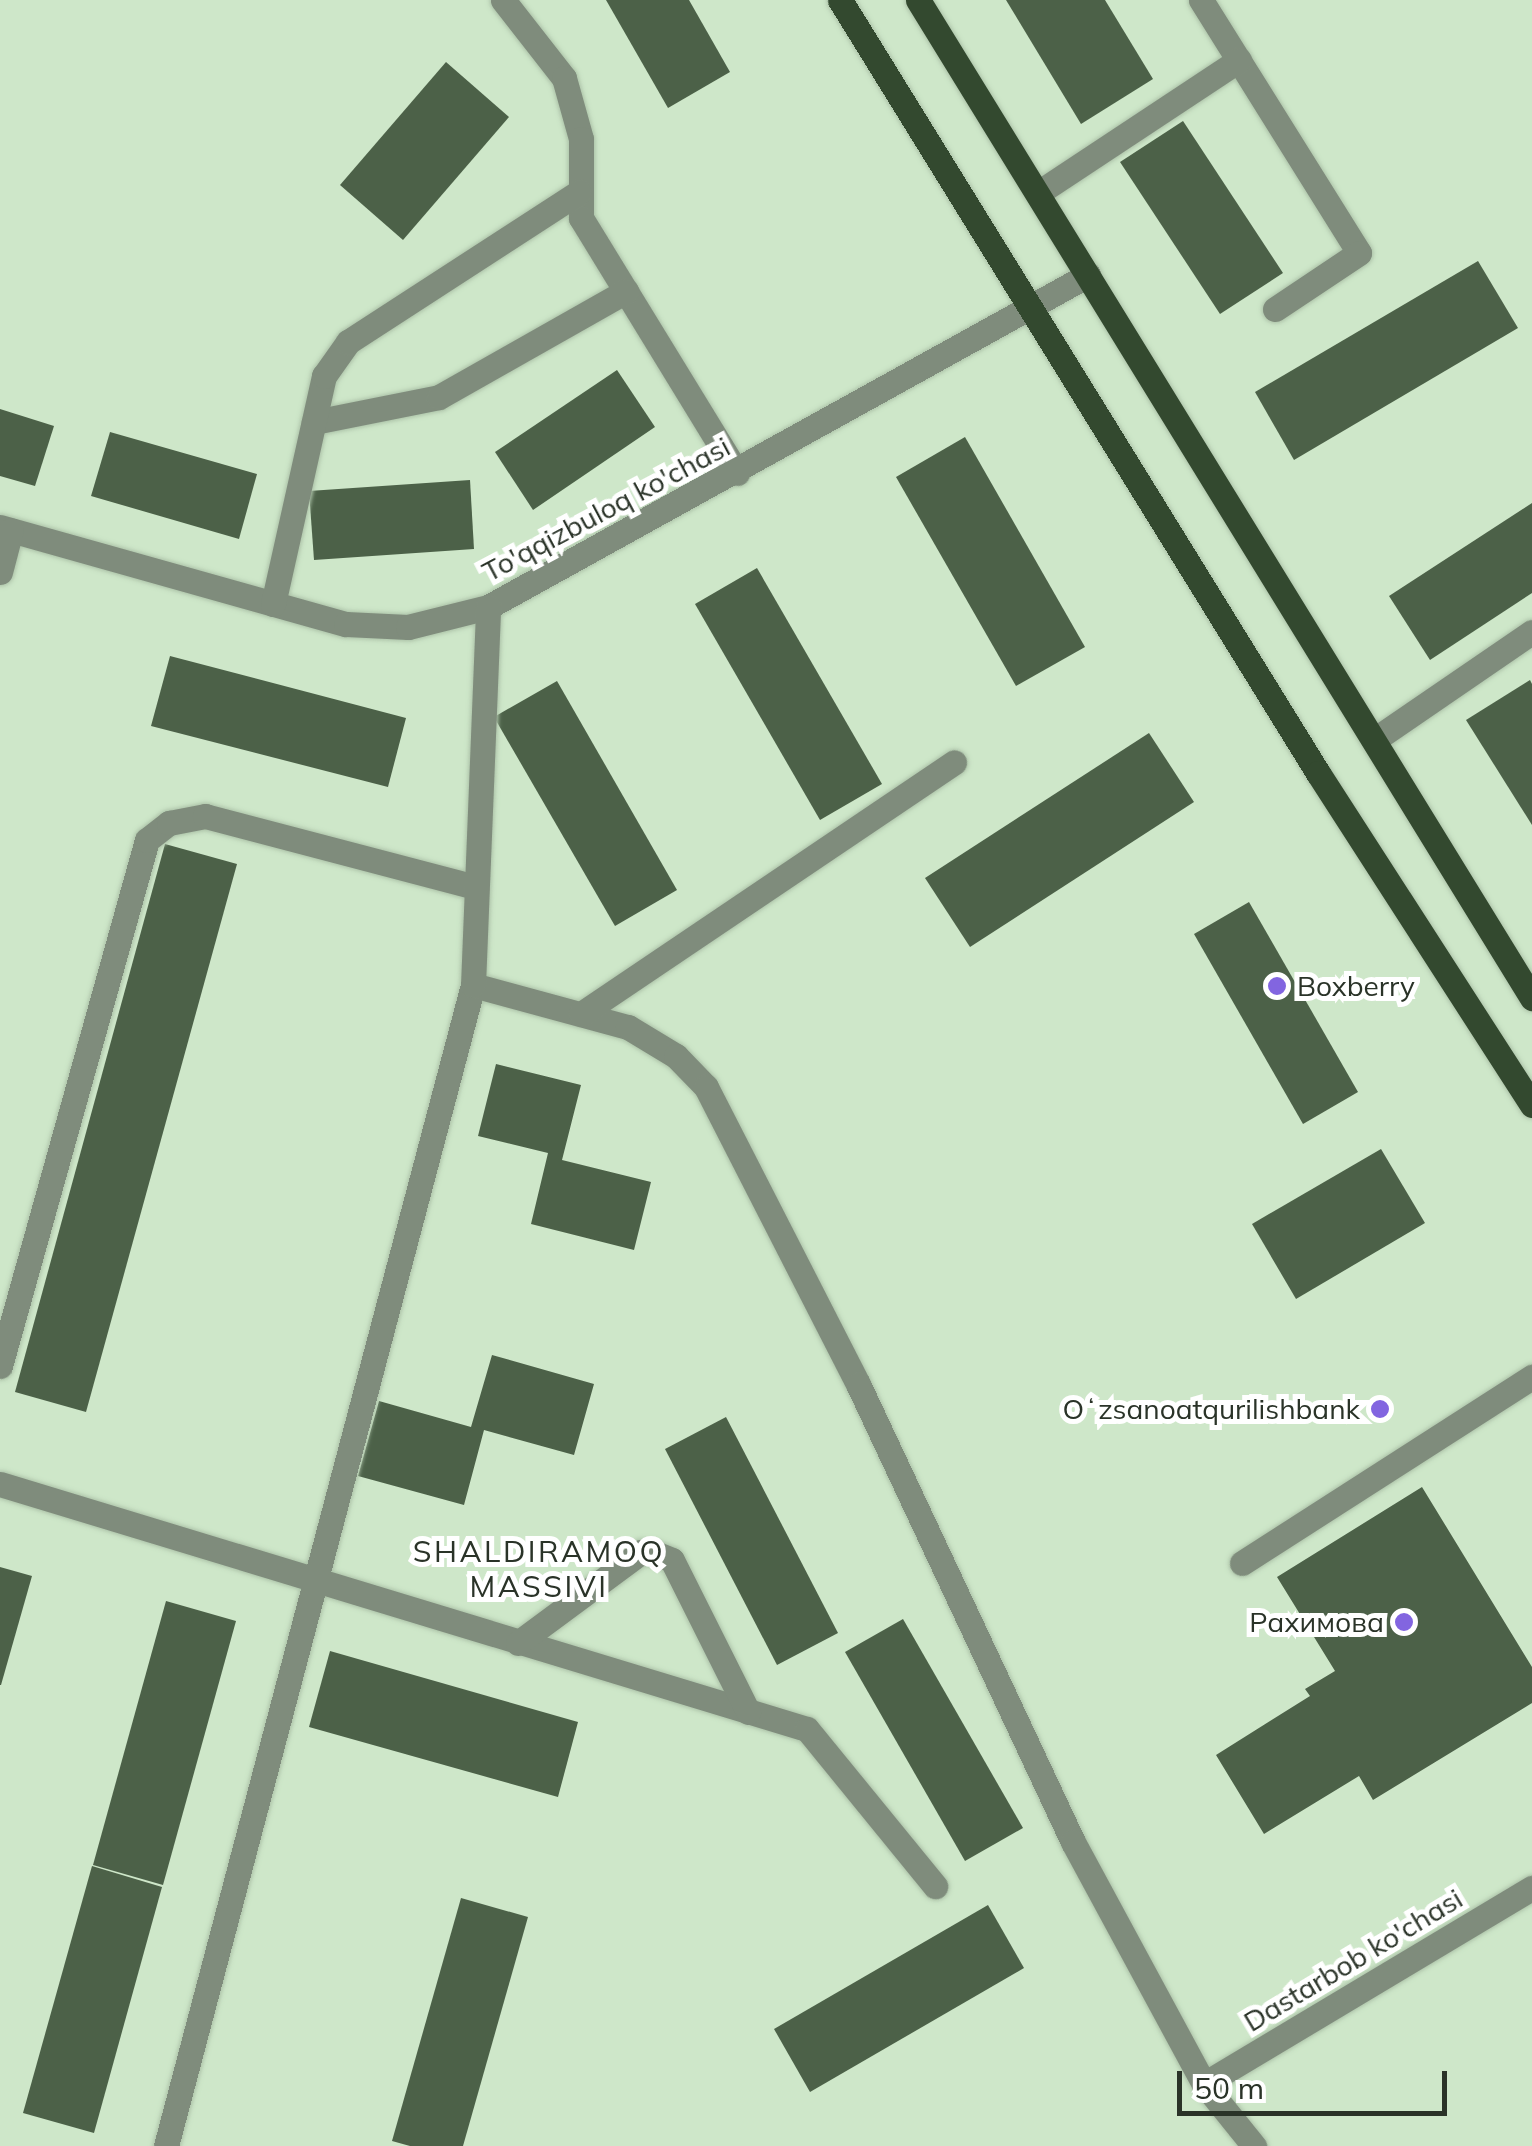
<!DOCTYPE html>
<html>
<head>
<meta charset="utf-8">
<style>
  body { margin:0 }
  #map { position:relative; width:1532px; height:2146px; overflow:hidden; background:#cee7c9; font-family:Mulish,sans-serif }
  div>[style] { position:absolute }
  .building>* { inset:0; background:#4c6148 }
  .roads { filter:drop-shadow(0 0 2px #adc3a9) drop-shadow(0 0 2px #adc3a9) }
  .minor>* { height:25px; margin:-12.5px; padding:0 12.5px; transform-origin:12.5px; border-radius:12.5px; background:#7f8c7c }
  .major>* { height:25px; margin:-12.5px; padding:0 12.5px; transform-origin:12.5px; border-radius:12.5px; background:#33492f }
  .dots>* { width:28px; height:28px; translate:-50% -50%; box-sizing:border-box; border:5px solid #fff; border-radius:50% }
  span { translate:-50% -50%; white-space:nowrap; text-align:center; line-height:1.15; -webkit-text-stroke:10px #fff; paint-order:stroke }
  .street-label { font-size:28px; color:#2a3328 }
  .poi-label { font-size:28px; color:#2a3328 }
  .left { translate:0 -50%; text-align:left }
  .right { translate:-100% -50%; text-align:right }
  .neighbourhood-label { font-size:30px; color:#2a3328; letter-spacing:2.5px }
  .scale { position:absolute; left:1177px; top:2071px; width:270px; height:45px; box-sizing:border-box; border:5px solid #2a3328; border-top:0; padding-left:12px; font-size:30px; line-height:35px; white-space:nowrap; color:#2a3328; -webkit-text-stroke:8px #fff; paint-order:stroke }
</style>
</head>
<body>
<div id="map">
  <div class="building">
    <i style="clip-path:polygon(606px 0,689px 0,730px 72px,668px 108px)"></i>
    <i style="clip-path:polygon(1006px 0,1105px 0,1153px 79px,1081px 124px)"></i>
    <i style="clip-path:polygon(446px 62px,509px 117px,403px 240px,340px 185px)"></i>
    <i style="clip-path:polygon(1183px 121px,1283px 273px,1220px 314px,1120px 162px)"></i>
    <i style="clip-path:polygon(1478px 261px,1518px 328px,1294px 460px,1255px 392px)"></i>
    <i style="clip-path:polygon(617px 370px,655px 427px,533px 510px,495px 452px)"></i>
    <i style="clip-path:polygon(0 409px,54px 426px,35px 486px,0 476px)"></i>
    <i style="clip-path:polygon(110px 432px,257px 474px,239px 539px,91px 496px)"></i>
    <i style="clip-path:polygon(965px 437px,1085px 647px,1016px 686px,896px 477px)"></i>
    <i style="clip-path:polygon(470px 480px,474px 549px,314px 560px,309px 491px)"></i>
    <i style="clip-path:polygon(1532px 503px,1532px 593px,1430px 660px,1389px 596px)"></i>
    <i style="clip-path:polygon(757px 568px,882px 784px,820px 820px,695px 604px)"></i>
    <i style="clip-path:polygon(170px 656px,406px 718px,388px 787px,151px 726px)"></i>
    <i style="clip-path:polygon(1530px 680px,1532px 684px,1532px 825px,1466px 720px)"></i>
    <i style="clip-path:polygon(557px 681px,677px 890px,615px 926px,494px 717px)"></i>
    <i style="clip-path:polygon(1149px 733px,1194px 802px,970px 947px,925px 878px)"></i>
    <i style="clip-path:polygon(165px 844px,237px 864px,86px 1412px,15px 1392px)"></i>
    <i style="clip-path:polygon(1249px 902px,1358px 1092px,1303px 1124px,1194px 934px)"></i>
    <i style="clip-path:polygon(496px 1064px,581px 1085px,562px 1160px,651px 1182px,634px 1250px,531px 1224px,548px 1153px,478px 1136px)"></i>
    <i style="clip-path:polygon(1381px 1149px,1425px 1223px,1296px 1299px,1252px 1224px)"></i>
    <i style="clip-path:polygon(492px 1355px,594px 1384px,574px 1455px,484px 1430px,464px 1505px,358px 1476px,379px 1401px,471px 1427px)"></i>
    <i style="clip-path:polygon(726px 1417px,838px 1633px,777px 1665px,665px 1449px)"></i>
    <i style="clip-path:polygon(1422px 1487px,1532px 1667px,1532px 1703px,1373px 1800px,1359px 1776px,1264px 1834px,1216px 1755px,1310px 1696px,1305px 1689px,1335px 1671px,1277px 1577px)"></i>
    <i style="clip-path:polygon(0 1567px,32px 1576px,1px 1685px,0 1685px)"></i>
    <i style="clip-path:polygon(166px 1601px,236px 1621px,163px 1885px,93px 1865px)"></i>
    <i style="clip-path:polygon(903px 1619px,1023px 1828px,965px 1861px,845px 1652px)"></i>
    <i style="clip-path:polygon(330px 1651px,578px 1722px,558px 1797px,309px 1727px)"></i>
    <i style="clip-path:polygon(92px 1866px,162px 1887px,94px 2133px,23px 2113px)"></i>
    <i style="clip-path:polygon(461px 1898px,528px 1917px,463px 2146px,410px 2146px,392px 2141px)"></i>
    <i style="clip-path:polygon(988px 1905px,1024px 1968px,810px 2092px,774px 2029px)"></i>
  </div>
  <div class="roads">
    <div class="minor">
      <i style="left:503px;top:0;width:99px;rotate:52deg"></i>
      <i style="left:564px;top:78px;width:63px;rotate:74.4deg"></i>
      <i style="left:581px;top:139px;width:79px;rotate:90deg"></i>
      <i style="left:581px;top:218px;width:299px;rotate:58.5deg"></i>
      <i style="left:1201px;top:0;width:298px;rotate:58deg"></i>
      <i style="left:1359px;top:253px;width:101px;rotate:146.3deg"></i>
      <i style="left:1038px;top:193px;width:241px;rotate:-33.5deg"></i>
      <i style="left:314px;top:422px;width:127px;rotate:-11.3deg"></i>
      <i style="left:439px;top:397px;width:215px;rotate:-29.5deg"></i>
      <i style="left:0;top:527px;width:359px;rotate:15.7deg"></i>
      <i style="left:346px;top:624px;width:62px;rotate:2.8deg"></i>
      <i style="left:408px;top:627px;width:82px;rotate:-14deg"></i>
      <i style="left:488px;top:607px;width:686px;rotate:-28.96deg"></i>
      <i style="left:0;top:572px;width:43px;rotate:-75.3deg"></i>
      <i style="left:273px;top:604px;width:234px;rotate:-77.4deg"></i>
      <i style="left:324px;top:376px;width:42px;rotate:-54.8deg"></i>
      <i style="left:348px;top:342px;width:275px;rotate:-33deg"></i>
      <i style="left:1374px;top:740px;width:191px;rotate:-34.4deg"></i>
      <i style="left:473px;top:985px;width:161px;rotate:15.2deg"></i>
      <i style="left:628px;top:1027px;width:56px;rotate:31.1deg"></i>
      <i style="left:676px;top:1056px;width:43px;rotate:45.9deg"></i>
      <i style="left:706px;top:1087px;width:334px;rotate:62.9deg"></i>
      <i style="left:858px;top:1384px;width:506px;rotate:64.85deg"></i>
      <i style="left:1073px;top:1842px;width:275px;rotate:61.6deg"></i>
      <i style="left:1204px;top:2084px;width:80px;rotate:51.1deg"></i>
      <i style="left:581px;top:1014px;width:450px;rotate:-34deg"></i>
      <i style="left:0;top:1366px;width:546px;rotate:-74.39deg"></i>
      <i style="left:147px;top:840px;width:28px;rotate:-38deg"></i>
      <i style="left:169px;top:823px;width:37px;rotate:-11deg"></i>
      <i style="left:205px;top:816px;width:279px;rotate:14.7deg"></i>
      <i style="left:0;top:1484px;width:843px;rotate:16.89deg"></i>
      <i style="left:807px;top:1729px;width:203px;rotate:50.8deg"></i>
      <i style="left:1242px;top:1563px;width:345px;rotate:-32.7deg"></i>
      <i style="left:518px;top:1643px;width:153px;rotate:-36.5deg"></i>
      <i style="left:641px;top:1552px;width:14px;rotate:4deg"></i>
      <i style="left:655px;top:1553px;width:18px;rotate:22deg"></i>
      <i style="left:672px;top:1560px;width:170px;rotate:63.4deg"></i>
      <i style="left:1204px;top:2084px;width:382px;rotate:-30.9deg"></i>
      <i style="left:166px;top:2146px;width:1201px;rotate:-75.19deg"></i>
      <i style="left:473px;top:985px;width:378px;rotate:-87.7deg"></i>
    </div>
    <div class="major">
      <i style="left:840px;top:0;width:909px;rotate:58.27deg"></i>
      <i style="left:1318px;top:773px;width:395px;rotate:57.2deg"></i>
      <i style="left:918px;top:0;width:1172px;rotate:58.4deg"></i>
    </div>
  </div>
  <div class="dots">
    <i style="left:1277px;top:986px;background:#8265e0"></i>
    <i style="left:1380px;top:1409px;background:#8265e0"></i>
    <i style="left:1404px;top:1622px;background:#8265e0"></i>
  </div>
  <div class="street-label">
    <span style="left:606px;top:509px;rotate:-28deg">To'qqizbuloq ko'chasi</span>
    <span style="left:1353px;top:1960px;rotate:-31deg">Dastarbob ko'chasi</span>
  </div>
  <div class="poi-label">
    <span class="left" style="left:1297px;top:986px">Boxberry</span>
    <span class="right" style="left:1360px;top:1409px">Oʻzsanoatqurilishbank</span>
    <span class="right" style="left:1384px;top:1622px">Рахимова</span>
  </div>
  <div class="neighbourhood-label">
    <span style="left:539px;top:1568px">SHALDIRAMOQ<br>MASSIVI</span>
  </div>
  <div class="scale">50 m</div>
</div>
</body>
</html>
